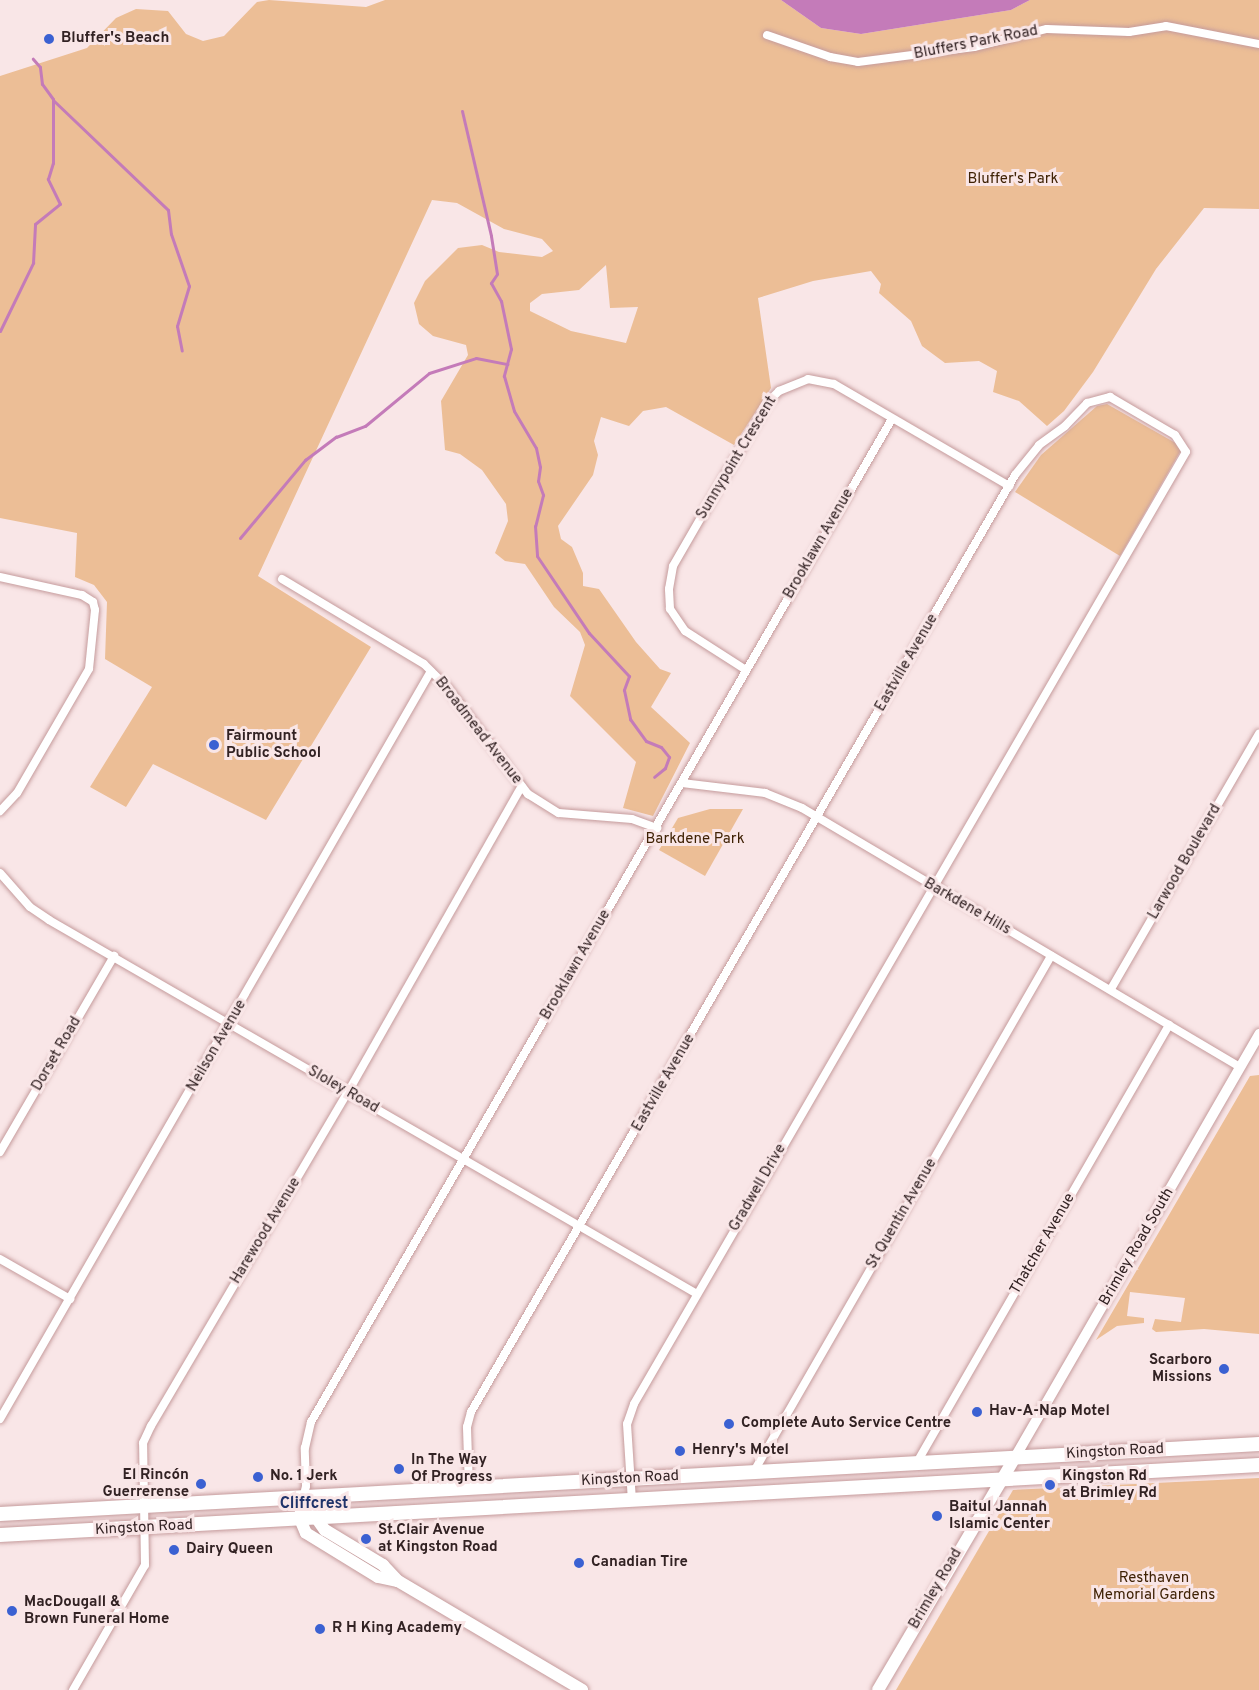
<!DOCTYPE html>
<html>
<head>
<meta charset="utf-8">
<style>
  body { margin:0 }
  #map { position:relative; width:1259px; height:1690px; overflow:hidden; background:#f9e6e7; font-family:Overpass,sans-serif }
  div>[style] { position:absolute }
  .green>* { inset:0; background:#ecbe96 }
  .water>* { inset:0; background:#c47bb9 }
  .stream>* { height:3px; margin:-1.5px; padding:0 1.5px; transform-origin:1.5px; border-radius:1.5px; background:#c47bb9 }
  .roads { filter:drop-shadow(0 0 2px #c59b9c) drop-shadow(0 0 2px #c59b9c) }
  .minor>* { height:8px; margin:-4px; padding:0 4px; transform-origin:4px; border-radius:4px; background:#fff }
  .tertiary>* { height:10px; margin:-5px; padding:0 5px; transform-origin:5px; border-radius:5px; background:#fff }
  .secondary>* { height:12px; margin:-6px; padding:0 6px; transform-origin:6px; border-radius:6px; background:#fff }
  .primary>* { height:14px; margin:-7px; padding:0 7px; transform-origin:7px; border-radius:7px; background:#fff }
  .dots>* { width:16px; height:16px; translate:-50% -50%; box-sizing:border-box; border:3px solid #f9e6e7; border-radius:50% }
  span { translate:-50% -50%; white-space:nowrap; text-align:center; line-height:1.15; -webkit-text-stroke:6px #f9e6e7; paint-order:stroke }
  .poi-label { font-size:15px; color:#322223; font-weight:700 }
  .left { translate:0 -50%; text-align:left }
  .right { translate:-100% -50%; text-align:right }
  .street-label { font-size:15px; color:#322223 }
  .park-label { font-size:15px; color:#3f2205 }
  .neighbourhood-label { font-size:16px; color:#1f336a; font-weight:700 }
</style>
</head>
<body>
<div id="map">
  <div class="green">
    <i style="clip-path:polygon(evenodd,269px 0,366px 7px,385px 0,781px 0,821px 28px,861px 34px,1011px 10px,1030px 0,1259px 0,1259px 209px,1204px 208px,1156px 269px,1093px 372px,1064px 411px,1047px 426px,1019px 401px,993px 392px,997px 371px,979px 361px,945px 363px,922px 346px,911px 321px,879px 293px,881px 284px,871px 271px,813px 281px,758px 298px,771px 388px,734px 445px,666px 407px,643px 411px,629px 426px,601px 417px,594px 441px,598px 455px,593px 475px,558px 526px,561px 539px,572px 547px,583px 573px,583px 586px,599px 589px,636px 642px,660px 669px,671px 673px,651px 707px,690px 743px,653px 816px,623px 808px,636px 762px,570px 696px,585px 645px,580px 632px,554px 607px,525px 564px,505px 561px,495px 553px,508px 521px,506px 504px,482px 470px,460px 454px,445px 450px,441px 401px,468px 355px,466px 345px,433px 336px,419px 324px,414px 303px,425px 281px,458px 248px,482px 245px,499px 252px,542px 257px,553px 251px,542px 239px,504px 229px,457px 203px,432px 200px,258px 576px,371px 647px,266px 820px,153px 764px,126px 807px,90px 787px,152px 687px,105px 659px,107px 602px,94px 585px,75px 577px,77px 533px,0 518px,0 76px,87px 48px,116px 18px,136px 9px,168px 11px,186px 34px,203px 41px,224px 36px,257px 2px,269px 0,606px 265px,610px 308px,638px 307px,626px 343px,571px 331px,530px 311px,530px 303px,542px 294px,579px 290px,606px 265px)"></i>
    <i style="clip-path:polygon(1107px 404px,1179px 445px,1181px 450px,1120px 556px,1015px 492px,1041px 455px,1097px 406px)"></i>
    <i style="clip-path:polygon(710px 809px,743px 809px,705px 876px,659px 850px,678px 818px)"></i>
    <i style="clip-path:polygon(1259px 1075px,1259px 1334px,1204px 1329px,1156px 1332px,1152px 1329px,1155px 1319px,1181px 1322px,1185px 1298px,1130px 1292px,1127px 1316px,1144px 1318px,1144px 1323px,1117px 1326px,1096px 1340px,1250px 1076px)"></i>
    <i style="clip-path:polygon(1259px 1478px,1259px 1690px,896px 1690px,1013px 1490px)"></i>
  </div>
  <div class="water">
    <i style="clip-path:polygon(781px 0,1030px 0,1011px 10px,861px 34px,821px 28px)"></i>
  </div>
  <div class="stream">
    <i style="left:53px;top:100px;width:159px;rotate:43.7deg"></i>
    <i style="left:168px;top:210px;width:24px;rotate:83deg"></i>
    <i style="left:171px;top:234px;width:55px;rotate:70.9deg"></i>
    <i style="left:189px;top:286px;width:42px;rotate:106.7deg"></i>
    <i style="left:177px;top:326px;width:25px;rotate:79deg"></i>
    <i style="left:462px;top:111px;width:128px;rotate:76.9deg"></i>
    <i style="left:491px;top:236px;width:38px;rotate:81deg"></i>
    <i style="left:497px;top:274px;width:11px;rotate:124deg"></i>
    <i style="left:491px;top:283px;width:21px;rotate:61deg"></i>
    <i style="left:501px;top:301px;width:49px;rotate:78.2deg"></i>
    <i style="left:511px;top:349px;width:28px;rotate:105deg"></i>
    <i style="left:504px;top:376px;width:36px;rotate:74deg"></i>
    <i style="left:514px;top:411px;width:43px;rotate:59.3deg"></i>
    <i style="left:536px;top:448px;width:19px;rotate:78deg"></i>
    <i style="left:540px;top:467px;width:14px;rotate:98deg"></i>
    <i style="left:538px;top:481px;width:15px;rotate:70deg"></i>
    <i style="left:543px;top:495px;width:32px;rotate:104deg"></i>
    <i style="left:535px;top:526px;width:30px;rotate:86deg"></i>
    <i style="left:537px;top:556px;width:93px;rotate:56deg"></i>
    <i style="left:589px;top:633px;width:59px;rotate:47.1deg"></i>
    <i style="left:629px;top:676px;width:15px;rotate:110deg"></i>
    <i style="left:624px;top:690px;width:30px;rotate:78deg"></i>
    <i style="left:630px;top:719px;width:27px;rotate:54deg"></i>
    <i style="left:646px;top:741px;width:16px;rotate:22deg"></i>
    <i style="left:661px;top:747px;width:13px;rotate:51deg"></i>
    <i style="left:669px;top:757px;width:12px;rotate:110deg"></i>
    <i style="left:665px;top:768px;width:14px;rotate:141deg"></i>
    <i style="left:0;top:331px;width:76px;rotate:-64.1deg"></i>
    <i style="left:33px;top:263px;width:39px;rotate:-87deg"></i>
    <i style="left:35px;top:224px;width:32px;rotate:-39deg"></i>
    <i style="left:60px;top:204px;width:28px;rotate:-116deg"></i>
    <i style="left:48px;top:179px;width:17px;rotate:-73deg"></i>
    <i style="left:53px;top:163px;width:64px;rotate:-90deg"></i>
    <i style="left:53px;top:99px;width:19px;rotate:-126deg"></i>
    <i style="left:42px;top:84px;width:17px;rotate:-97deg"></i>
    <i style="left:40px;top:67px;width:11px;rotate:-131deg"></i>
    <i style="left:240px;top:538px;width:102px;rotate:-50.2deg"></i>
    <i style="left:305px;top:460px;width:39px;rotate:-37deg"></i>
    <i style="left:336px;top:437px;width:31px;rotate:-21deg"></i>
    <i style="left:365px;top:426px;width:83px;rotate:-39.6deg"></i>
    <i style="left:429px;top:373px;width:49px;rotate:-17.7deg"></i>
    <i style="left:476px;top:358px;width:32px;rotate:11deg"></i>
  </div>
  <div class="roads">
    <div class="minor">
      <i style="left:767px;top:35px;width:67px;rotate:19.2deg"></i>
      <i style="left:830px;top:57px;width:28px;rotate:10deg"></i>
      <i style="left:858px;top:62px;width:117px;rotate:-7.4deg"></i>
      <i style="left:974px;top:47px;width:75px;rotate:-13.9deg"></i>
      <i style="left:1047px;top:29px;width:82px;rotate:2.1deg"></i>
      <i style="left:1129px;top:32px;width:37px;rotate:-9deg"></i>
      <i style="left:1166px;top:26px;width:95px;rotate:11deg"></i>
      <i style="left:0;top:577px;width:84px;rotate:12.4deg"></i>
      <i style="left:82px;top:595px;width:13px;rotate:32deg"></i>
      <i style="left:93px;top:602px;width:8px;rotate:76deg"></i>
      <i style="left:95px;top:610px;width:59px;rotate:95.8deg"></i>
      <i style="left:89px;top:669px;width:143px;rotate:120.1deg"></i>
      <i style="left:17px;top:793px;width:25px;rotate:133deg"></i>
      <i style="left:282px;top:579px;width:165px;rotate:30.9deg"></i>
      <i style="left:424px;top:664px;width:34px;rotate:45deg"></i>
      <i style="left:448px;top:688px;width:133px;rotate:53deg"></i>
      <i style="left:528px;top:794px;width:36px;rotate:32deg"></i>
      <i style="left:559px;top:813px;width:73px;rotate:4.7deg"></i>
      <i style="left:632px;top:819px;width:27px;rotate:20deg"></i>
      <i style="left:746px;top:670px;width:72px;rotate:-147.4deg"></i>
      <i style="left:685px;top:631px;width:27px;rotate:-124deg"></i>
      <i style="left:670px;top:609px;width:20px;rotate:-93deg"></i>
      <i style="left:669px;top:589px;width:23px;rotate:-80deg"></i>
      <i style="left:673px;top:566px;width:188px;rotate:-60deg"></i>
      <i style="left:767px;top:403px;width:17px;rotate:-45deg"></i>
      <i style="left:779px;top:391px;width:31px;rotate:-22deg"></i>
      <i style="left:808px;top:379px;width:26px;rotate:11deg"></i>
      <i style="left:834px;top:384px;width:203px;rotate:30.2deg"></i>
      <i style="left:682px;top:783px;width:84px;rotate:6.9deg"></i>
      <i style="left:765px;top:793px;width:40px;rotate:22deg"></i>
      <i style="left:802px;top:808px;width:509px;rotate:30.6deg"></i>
      <i style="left:0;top:873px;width:45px;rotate:48.6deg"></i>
      <i style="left:30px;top:907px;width:23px;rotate:34deg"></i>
      <i style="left:49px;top:920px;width:748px;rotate:29.99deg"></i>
      <i style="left:1111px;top:989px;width:295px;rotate:-59.9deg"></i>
      <i style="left:0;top:1152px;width:227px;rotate:-59.8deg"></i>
      <i style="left:0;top:1259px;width:81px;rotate:29.7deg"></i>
      <i style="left:0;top:1419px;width:863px;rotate:-60.05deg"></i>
      <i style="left:916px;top:1464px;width:507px;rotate:-60.04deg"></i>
      <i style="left:753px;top:1473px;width:597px;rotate:-60.04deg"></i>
      <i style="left:469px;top:1488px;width:61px;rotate:-91.9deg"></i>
      <i style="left:467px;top:1427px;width:16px;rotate:-75deg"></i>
      <i style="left:471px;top:1412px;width:1083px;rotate:-59.86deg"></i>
      <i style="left:1015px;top:475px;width:38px;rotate:-51deg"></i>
      <i style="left:1039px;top:445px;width:32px;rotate:-36deg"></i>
      <i style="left:1065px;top:426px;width:32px;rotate:-46deg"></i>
      <i style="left:1087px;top:403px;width:24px;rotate:-15deg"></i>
      <i style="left:1110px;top:397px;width:75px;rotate:30.3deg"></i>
      <i style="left:1175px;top:435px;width:20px;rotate:57deg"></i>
      <i style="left:1186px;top:452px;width:1100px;rotate:120.11deg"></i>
      <i style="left:634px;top:1404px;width:21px;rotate:109deg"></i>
      <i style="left:627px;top:1424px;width:77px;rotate:86.3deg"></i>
      <i style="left:303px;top:1499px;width:13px;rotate:-77deg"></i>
      <i style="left:306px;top:1486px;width:38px;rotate:-92deg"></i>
      <i style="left:305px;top:1448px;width:27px;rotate:-77deg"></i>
      <i style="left:311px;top:1422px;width:1159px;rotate:-59.92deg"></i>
      <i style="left:73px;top:1690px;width:144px;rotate:-60.1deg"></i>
      <i style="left:145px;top:1565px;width:122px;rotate:-90.9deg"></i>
      <i style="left:143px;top:1443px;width:19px;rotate:-65deg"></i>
      <i style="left:151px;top:1426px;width:388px;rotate:-59.5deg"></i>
      <i style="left:348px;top:1092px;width:351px;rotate:-60.4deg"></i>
    </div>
    <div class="tertiary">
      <i style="left:1014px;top:1459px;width:491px;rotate:-60deg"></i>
    </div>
    <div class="secondary">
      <i style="left:303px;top:1499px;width:38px;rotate:55deg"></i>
      <i style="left:325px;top:1530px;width:68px;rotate:31.1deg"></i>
      <i style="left:383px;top:1565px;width:22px;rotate:47deg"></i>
      <i style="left:398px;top:1581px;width:214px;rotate:30.6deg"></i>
      <i style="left:303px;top:1499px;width:20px;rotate:99deg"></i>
      <i style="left:300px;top:1519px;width:15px;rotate:67deg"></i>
      <i style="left:306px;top:1533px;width:84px;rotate:31.4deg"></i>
      <i style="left:378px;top:1577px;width:19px;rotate:12deg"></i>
      <i style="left:878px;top:1690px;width:268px;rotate:-59.5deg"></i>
    </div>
    <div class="primary">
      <i style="left:0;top:1514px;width:1261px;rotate:-3.18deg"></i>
      <i style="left:0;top:1535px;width:1261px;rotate:-3.18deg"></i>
    </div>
  </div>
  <div class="dots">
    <i style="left:49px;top:39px;background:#3b61d2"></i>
    <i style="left:214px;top:745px;background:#3b61d2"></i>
    <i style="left:1224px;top:1369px;background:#3b61d2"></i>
    <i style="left:977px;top:1412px;background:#3b61d2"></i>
    <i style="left:729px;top:1424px;background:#3b61d2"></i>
    <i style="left:680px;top:1451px;background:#3b61d2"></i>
    <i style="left:399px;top:1469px;background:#3b61d2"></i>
    <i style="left:258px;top:1477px;background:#3b61d2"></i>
    <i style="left:201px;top:1484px;background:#3b61d2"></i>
    <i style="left:1050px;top:1485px;background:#3b61d2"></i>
    <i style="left:937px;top:1516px;background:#3b61d2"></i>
    <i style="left:366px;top:1539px;background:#3b61d2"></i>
    <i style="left:174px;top:1550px;background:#3b61d2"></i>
    <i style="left:579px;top:1563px;background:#3b61d2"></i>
    <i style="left:12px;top:1611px;background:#3b61d2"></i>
    <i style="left:320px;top:1629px;background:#3b61d2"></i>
  </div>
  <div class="poi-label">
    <span class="left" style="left:61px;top:39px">Bluffer's Beach</span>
    <span class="left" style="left:226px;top:745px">Fairmount<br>Public School</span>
    <span class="right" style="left:1212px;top:1369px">Scarboro<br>Missions</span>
    <span class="left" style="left:989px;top:1412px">Hav-A-Nap Motel</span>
    <span class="left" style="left:741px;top:1424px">Complete Auto Service Centre</span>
    <span class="left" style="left:692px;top:1451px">Henry's Motel</span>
    <span class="left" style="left:411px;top:1469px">In The Way<br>Of Progress</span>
    <span class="right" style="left:189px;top:1484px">El Rincón<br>Guerrerense</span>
    <span class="left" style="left:1062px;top:1485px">Kingston Rd<br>at Brimley Rd</span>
    <span class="left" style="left:270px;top:1477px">No. 1 Jerk</span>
    <span class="left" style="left:949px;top:1516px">Baitul Jannah<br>Islamic Center</span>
    <span class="left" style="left:378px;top:1539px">St.Clair Avenue<br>at Kingston Road</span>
    <span class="left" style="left:186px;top:1550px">Dairy Queen</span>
    <span class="left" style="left:591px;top:1563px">Canadian Tire</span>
    <span class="left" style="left:24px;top:1611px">MacDougall &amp;<br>Brown Funeral Home</span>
    <span class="left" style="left:332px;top:1629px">R H King Academy</span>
  </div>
  <div class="street-label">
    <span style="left:976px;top:43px;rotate:-11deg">Bluffers Park Road</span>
    <span style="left:737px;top:458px;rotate:-59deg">Sunnypoint Crescent</span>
    <span style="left:819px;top:544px;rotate:-60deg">Brooklawn Avenue</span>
    <span style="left:907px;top:663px;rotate:-60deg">Eastville Avenue</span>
    <span style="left:478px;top:731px;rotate:52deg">Broadmead Avenue</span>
    <span style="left:1185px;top:862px;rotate:-60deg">Larwood Boulevard</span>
    <span style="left:967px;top:907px;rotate:30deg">Barkdene Hills</span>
    <span style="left:576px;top:965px;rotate:-60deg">Brooklawn Avenue</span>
    <span style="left:217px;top:1046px;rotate:-60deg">Neilson Avenue</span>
    <span style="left:57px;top:1054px;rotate:-60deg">Dorset Road</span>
    <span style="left:664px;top:1083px;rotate:-60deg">Eastville Avenue</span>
    <span style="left:343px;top:1090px;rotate:30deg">Sloley Road</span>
    <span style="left:758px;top:1188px;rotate:-60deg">Gradwell Drive</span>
    <span style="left:902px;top:1214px;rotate:-60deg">St Quentin Avenue</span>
    <span style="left:266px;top:1231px;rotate:-59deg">Harewood Avenue</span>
    <span style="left:1043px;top:1244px;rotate:-60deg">Thatcher Avenue</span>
    <span style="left:1137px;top:1247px;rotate:-60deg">Brimley Road South</span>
    <span style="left:1115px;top:1452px;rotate:-3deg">Kingston Road</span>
    <span style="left:630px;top:1479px;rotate:-3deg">Kingston Road</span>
    <span style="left:144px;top:1528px;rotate:-3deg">Kingston Road</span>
    <span style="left:936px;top:1589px;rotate:-60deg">Brimley Road</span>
  </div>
  <div class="park-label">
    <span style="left:1013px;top:180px">Bluffer's Park</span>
    <span style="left:695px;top:840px">Barkdene Park</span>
    <span style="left:1154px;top:1587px">Resthaven<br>Memorial Gardens</span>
  </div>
  <div class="neighbourhood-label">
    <span style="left:314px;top:1504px">Cliffcrest</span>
  </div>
</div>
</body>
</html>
